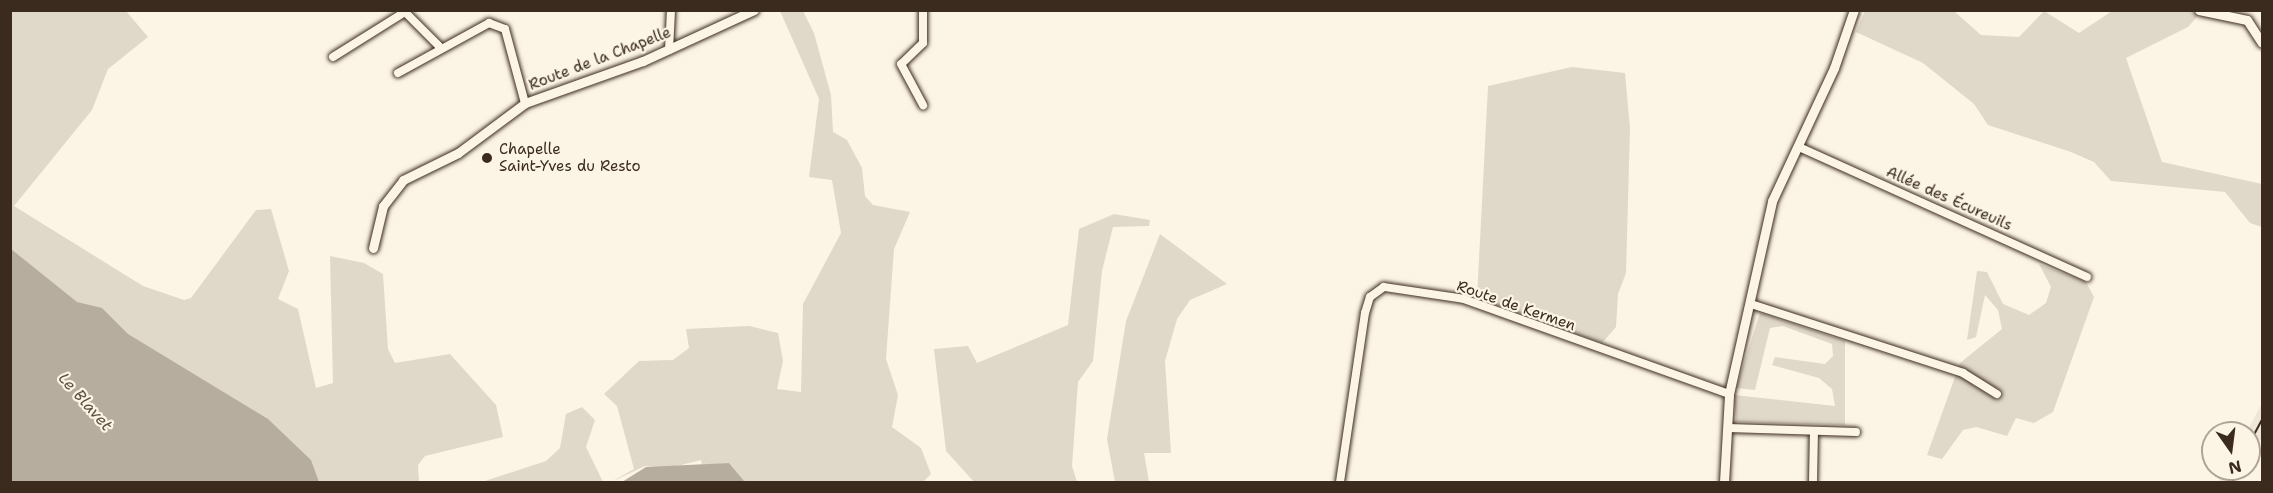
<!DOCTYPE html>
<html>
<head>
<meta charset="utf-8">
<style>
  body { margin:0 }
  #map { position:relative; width:2273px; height:493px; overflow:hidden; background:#fcf5e5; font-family:"Shantell Sans",sans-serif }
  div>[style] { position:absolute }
  .built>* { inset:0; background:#eee6d6 }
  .green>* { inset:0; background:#e0d8c8 }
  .water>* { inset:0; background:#b7ad9e }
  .roads { filter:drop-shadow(0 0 2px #3b2a1e) drop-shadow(0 0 2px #3b2a1e) }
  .minor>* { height:8px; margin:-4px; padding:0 4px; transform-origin:4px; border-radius:4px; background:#fcf5e5 }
  .tertiary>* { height:9px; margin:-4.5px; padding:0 4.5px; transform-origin:4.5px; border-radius:4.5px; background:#fcf5e5 }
  .rail>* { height:2px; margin:-1px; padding:0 1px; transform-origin:1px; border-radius:1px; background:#3b2a1e }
  .dots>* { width:16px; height:16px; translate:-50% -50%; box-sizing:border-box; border:3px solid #fcf5e5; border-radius:50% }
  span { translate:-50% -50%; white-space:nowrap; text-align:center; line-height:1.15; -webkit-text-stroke:4.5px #fcf5e5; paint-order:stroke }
  .street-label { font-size:15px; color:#3b2a1e }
  .poi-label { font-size:15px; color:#3b2a1e }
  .left { translate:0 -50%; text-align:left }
  .water-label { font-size:16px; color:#605144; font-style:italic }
  .frame { position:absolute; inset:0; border:12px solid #3b2a1e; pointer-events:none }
  .north { position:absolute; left:2201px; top:421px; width:60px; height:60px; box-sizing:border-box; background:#fcf5e5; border:2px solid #afa495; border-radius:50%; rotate:166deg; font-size:16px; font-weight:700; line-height:24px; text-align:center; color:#3b2a1e }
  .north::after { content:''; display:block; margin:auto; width:21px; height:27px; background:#3b2a1e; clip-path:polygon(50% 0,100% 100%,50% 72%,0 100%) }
</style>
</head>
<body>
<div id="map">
  <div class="built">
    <i style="clip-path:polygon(2262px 403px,2262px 437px,2249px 461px,2246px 433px)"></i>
    <i style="clip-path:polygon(2226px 469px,2245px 469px,2237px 482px,2218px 482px)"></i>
  </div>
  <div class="green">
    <i style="clip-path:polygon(11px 11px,126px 11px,148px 37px,108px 69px,92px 110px,14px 206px,143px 286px,184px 300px,191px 298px,256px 210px,271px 209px,289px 271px,278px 299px,298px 309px,316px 388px,333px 383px,330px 256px,364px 263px,383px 274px,388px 349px,395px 363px,450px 354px,496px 405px,503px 437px,425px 456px,418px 465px,419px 482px,198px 482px,11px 280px)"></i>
    <i style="clip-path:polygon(780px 11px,803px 11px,814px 33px,831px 95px,833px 132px,847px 140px,862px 168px,865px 196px,873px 205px,910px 212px,894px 249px,886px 359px,898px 395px,892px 427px,921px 448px,931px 474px,923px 482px,745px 482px,729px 463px,702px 465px,701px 460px,669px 468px,645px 466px,611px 482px,634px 469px,617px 406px,604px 394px,639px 361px,673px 360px,689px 348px,686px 329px,749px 326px,778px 333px,783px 361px,777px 389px,801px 392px,803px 304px,841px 233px,832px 180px,809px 177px,819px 99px)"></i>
    <i style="clip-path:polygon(1865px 11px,1954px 11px,1981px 35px,2019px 37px,2044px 11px,2079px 33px,2112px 11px,2202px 11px,2188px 27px,2126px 58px,2162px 162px,2262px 184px,2262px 227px,2250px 223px,2225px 192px,2111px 181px,2094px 162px,2071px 152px,1988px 125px,1974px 104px,1923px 63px,1856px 32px)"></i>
    <i style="clip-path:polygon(1572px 67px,1625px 73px,1630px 128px,1626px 273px,1618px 294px,1616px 327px,1602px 343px,1477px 298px,1488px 86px)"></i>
    <i style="clip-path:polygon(1114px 214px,1150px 220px,1149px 226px,1113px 227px,1102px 271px,1093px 361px,1078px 382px,1072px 466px,1077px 482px,974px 482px,946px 451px,934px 349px,968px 346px,977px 363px,1068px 325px,1079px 229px)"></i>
    <i style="clip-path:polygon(1160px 234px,1227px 284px,1190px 300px,1177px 319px,1165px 361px,1171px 453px,1144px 453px,1149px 482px,1115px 482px,1107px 439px,1126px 321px)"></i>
    <i style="clip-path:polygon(2039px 264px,2086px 282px,2094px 297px,2053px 412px,2034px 423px,2016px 418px,2007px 436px,1976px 427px,1963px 430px,1942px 459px,1927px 455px,1960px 363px,2002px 329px,1998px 310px,1985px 295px,1976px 337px,1967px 340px,1977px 271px,1987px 272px,2003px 304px,2029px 315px,2046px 303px,2051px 287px)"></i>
    <i style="clip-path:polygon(1760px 313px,1845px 341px,1845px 425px,1736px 422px,1734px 395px,1835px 406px,1832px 389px,1819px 378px,1772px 365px,1775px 357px,1825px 364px,1833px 356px,1832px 344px,1783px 326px,1770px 328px,1755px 390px,1736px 388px)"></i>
    <i style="clip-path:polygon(582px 407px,595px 420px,586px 447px,603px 482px,482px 482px,546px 461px,560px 448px,566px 414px)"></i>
  </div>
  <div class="water">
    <i style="clip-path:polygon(11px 249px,77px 302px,102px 308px,128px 334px,268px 419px,311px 460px,319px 482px,11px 482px)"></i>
    <i style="clip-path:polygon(729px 463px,745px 482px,622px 482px,646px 467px)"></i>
  </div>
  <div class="roads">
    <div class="minor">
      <i style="left:403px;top:10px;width:51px;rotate:45deg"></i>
      <i style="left:923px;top:10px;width:33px;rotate:90deg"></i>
      <i style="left:923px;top:43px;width:30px;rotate:136deg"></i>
      <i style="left:901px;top:64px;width:47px;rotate:61.8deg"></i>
      <i style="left:669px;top:50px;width:40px;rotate:-87.1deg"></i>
      <i style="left:333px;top:57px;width:85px;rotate:-32deg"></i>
      <i style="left:398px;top:73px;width:104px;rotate:-28.8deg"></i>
      <i style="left:489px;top:23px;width:17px;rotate:21deg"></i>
      <i style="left:505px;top:29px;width:77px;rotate:74.9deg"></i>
      <i style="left:1799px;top:147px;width:316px;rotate:24.3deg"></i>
      <i style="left:1751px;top:304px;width:223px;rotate:18deg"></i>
      <i style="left:1963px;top:373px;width:40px;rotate:32deg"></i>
      <i style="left:1728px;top:428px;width:128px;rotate:1.8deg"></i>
      <i style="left:1340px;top:482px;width:171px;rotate:-81.6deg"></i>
      <i style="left:1365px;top:313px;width:17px;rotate:-73deg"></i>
      <i style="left:1370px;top:297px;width:17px;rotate:-36deg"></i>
      <i style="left:1384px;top:287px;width:81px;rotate:8.5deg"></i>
      <i style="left:1464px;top:299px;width:282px;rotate:19.7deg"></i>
      <i style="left:1813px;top:482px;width:50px;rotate:-88.9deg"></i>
    </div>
    <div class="tertiary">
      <i style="left:2199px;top:10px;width:49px;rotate:11.8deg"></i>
      <i style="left:2247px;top:20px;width:27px;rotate:57deg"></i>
      <i style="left:373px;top:248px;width:43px;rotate:-76.6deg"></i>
      <i style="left:383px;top:206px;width:33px;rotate:-52deg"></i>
      <i style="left:403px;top:180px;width:61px;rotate:-26.1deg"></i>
      <i style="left:458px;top:153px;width:84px;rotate:-36.7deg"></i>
      <i style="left:525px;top:103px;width:125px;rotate:-19.6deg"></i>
      <i style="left:643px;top:61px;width:122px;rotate:-24.7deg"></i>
      <i style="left:1724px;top:482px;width:88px;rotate:-86.7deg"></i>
      <i style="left:1729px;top:394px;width:198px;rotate:-77.4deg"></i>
      <i style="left:1772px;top:201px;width:147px;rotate:-65deg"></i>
      <i style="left:1834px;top:68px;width:61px;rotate:-71deg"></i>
    </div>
  </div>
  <div class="rail">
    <i style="left:2249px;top:444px;width:27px;rotate:-62deg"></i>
    <i style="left:2232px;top:482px;width:15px;rotate:-58deg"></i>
  </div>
  <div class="dots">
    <i style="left:487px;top:158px;background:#3b2a1e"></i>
  </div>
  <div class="street-label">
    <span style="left:600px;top:59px;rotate:-21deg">Route de la Chapelle</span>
    <span style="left:1949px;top:199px;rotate:24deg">Allée des Écureuils</span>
    <span style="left:1516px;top:306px;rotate:19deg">Route de Kermen</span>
  </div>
  <div class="poi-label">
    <span class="left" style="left:499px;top:158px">Chapelle<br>Saint-Yves du Resto</span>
  </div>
  <div class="water-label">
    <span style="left:85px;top:402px;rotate:48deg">Le Blavet</span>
  </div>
  <div class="frame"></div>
  <div class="north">N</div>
</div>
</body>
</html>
